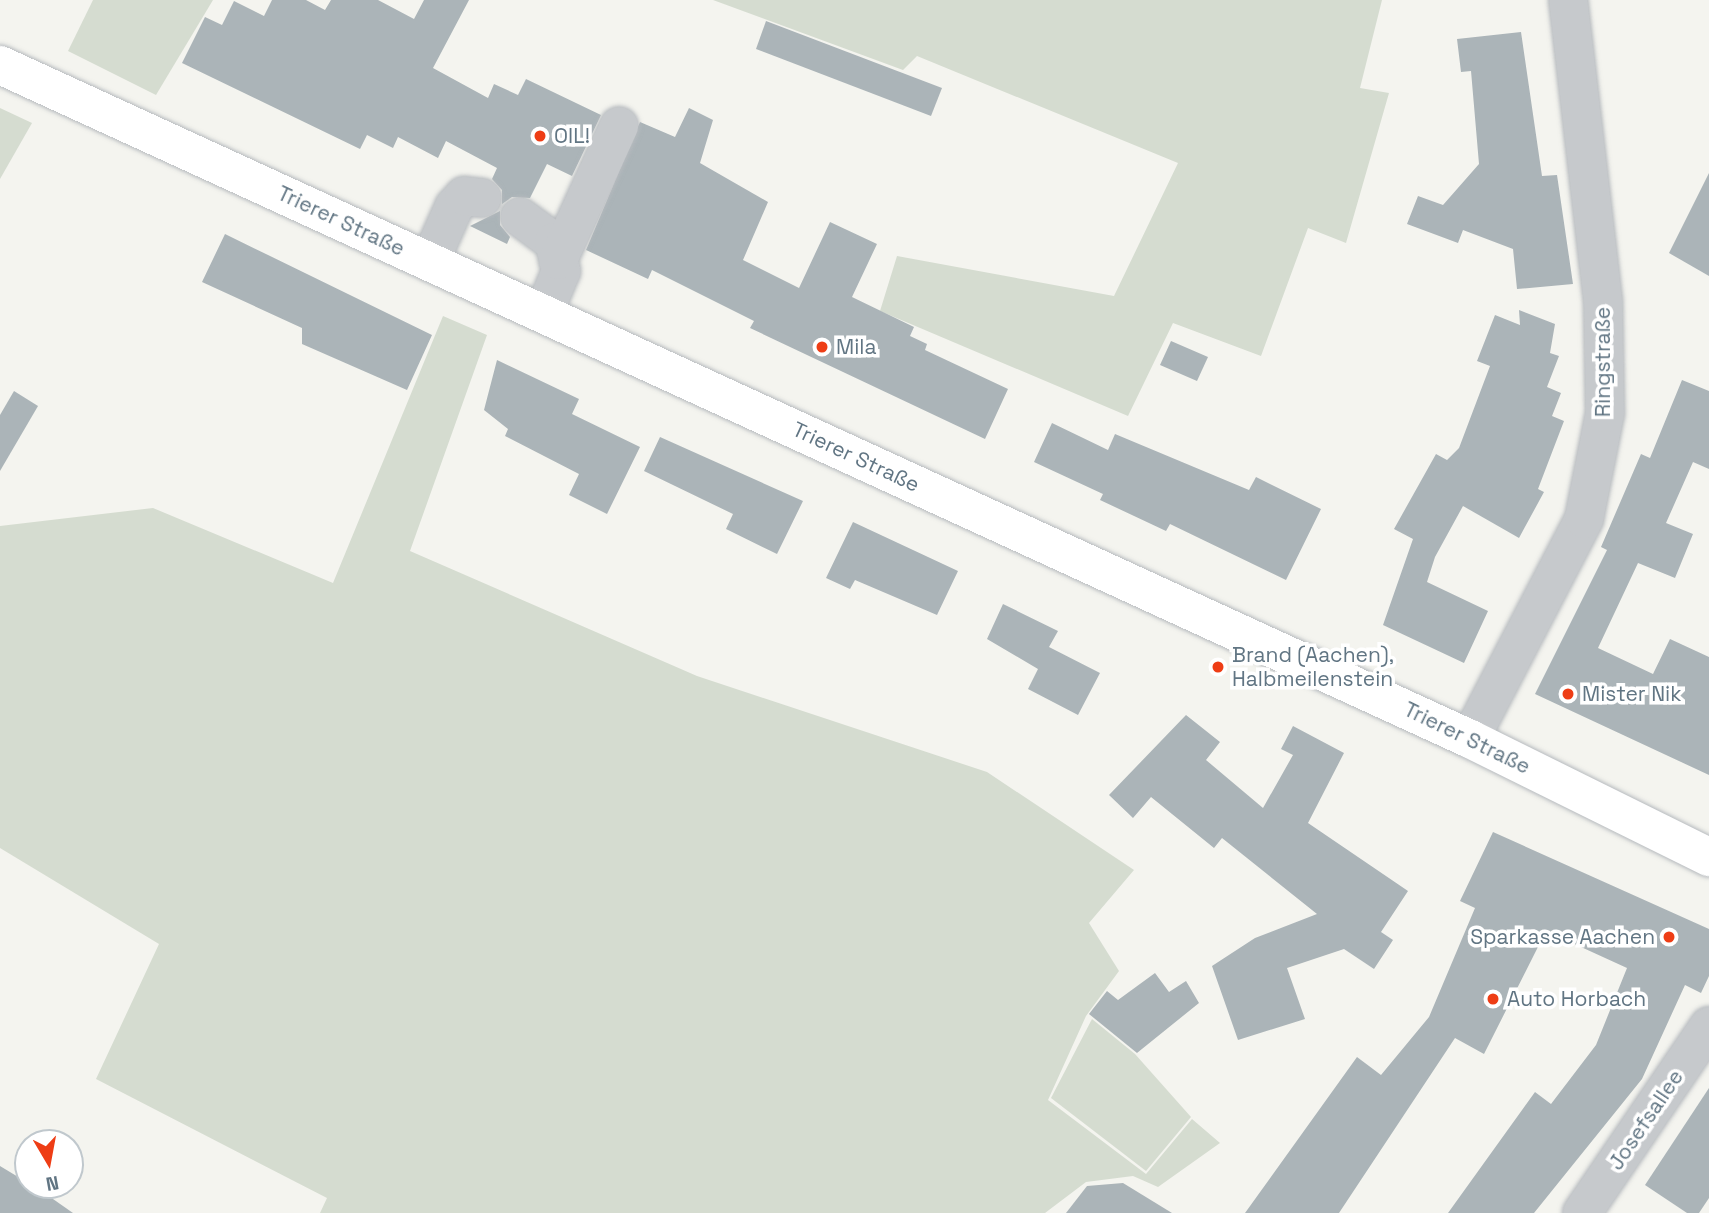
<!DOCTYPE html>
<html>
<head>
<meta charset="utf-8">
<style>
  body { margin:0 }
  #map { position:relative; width:1709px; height:1213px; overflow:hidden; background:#f4f4ef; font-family:"Space Grotesk",sans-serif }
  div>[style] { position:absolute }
  .green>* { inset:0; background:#d5dcd0 }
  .building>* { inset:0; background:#abb4b8 }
  .roads { filter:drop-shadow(0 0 2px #b6babe) drop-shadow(0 0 2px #b6babe) }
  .minor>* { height:38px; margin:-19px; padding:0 19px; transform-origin:19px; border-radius:19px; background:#c6c9cc }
  .major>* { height:38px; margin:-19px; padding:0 19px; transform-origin:19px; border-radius:19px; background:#fff }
  .dots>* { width:19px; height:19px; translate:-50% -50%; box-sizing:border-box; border:4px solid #fff; border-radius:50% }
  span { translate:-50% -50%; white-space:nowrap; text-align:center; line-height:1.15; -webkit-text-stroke:7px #fff; paint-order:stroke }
  .poi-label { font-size:21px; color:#617583 }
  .left { translate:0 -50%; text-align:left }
  .right { translate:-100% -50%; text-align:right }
  .street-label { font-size:21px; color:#617583 }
  .north { position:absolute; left:14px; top:1129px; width:70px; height:70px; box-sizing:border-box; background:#fff; border:2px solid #c0c8cd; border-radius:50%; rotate:170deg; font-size:19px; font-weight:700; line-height:28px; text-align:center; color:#617583 }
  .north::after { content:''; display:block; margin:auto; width:24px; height:32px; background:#ee3d15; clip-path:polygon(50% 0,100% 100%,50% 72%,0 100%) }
</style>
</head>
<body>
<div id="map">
  <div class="green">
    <i style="clip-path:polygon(93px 0,213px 0,156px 95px,68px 51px)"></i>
    <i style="clip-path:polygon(713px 0,1382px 0,1360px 88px,1389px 93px,1346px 243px,1308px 228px,1261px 356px,1173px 323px,1128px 416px,880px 311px,897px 256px,1114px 296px,1178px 163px,917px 56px,903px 70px)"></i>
    <i style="clip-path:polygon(0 108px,32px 123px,0 179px)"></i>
    <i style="clip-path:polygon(443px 316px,487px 335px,410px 551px,697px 676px,987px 772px,1134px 870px,1089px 923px,1119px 971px,1086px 1016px,1048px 1100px,1146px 1174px,1192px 1119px,1220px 1143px,1158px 1187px,1133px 1176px,1086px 1182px,1045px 1213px,320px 1213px,327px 1198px,96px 1079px,159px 944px,0 848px,0 526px,153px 508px,333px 583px)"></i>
    <i style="clip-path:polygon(1092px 1019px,1135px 1054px,1191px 1117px,1146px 1171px,1051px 1098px)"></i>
  </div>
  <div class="building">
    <i style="clip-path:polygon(272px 0,306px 0,325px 10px,331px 0,378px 0,414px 19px,424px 0,469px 0,433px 68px,488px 98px,494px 84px,518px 95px,526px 79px,601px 115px,572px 176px,547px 164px,530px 198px,512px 197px,502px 204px,502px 190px,492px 179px,497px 168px,446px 141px,438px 158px,398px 137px,393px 148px,367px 135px,360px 149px,182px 63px,205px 17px,222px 25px,234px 1px,264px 16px)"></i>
    <i style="clip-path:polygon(766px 21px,942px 88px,931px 116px,756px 49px)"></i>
    <i style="clip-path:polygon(1521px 32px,1542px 176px,1557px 175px,1573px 284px,1517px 289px,1513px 249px,1463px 230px,1458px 243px,1407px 224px,1418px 196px,1443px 205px,1479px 164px,1471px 71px,1461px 72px,1457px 39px)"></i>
    <i style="clip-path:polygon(689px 108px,713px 120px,700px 163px,768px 202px,743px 260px,799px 288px,830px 222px,877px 244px,852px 297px,914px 327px,910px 336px,927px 344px,925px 350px,1008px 389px,985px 439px,750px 328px,754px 321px,652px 270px,648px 279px,586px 250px,640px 122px,675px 137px)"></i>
    <i style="clip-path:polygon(1709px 173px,1709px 276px,1669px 253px)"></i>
    <i style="clip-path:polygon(500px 211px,500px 225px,510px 237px,507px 244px,470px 226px)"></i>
    <i style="clip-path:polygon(225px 234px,432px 335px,407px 390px,302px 344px,302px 328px,202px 282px)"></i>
    <i style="clip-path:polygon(1519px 310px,1555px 324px,1550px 353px,1559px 356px,1547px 387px,1561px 393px,1552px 416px,1564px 421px,1538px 489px,1544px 492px,1519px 538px,1463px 506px,1435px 557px,1427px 582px,1488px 611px,1464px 663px,1383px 625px,1413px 539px,1394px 529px,1436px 454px,1447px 460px,1459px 448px,1490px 366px,1477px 361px,1495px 315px,1520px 325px)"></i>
    <i style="clip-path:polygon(1171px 341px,1208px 357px,1197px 381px,1160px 365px)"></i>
    <i style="clip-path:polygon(497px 360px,579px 399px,572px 414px,640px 447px,607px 514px,569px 495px,579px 474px,505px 436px,508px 429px,484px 410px)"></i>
    <i style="clip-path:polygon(1682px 380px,1709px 391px,1709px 469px,1693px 462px,1666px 523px,1693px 534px,1675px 578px,1638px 563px,1598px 648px,1653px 674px,1670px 639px,1709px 657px,1709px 775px,1535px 694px,1607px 550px,1601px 547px,1641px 454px,1650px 458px)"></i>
    <i style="clip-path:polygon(14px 391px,38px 406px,0 471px,0 415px)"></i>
    <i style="clip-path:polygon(1052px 423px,1108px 450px,1115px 434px,1249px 490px,1256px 477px,1321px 509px,1286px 580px,1170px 524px,1166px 531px,1100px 500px,1103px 494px,1034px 462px)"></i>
    <i style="clip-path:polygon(660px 437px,803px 501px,777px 554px,726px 529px,733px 514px,644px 471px)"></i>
    <i style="clip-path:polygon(853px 522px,958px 571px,937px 615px,855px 580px,850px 589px,826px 578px)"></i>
    <i style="clip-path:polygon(1003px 604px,1058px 631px,1049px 647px,1100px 673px,1078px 715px,1028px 689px,1038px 669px,987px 639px)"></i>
    <i style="clip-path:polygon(1186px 715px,1220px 742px,1206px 760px,1263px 808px,1293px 755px,1281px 749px,1293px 726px,1344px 753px,1308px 823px,1408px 891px,1381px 932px,1393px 940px,1374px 969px,1344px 949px,1287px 968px,1305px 1019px,1238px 1040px,1212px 966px,1255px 938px,1317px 914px,1222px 838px,1214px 848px,1151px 797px,1133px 818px,1109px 795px)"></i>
    <i style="clip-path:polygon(1493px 832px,1709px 929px,1709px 976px,1701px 993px,1685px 985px,1642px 1079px,1534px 1213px,1448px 1213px,1535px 1092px,1551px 1104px,1596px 1045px,1627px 968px,1546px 931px,1484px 1054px,1455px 1038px,1339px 1213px,1245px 1213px,1357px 1057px,1381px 1075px,1429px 1017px,1475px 908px,1460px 901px)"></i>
    <i style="clip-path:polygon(1155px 973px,1169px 992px,1186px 981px,1199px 1003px,1137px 1053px,1089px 1014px,1107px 991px,1118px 1000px)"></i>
    <i style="clip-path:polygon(1709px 1088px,1709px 1198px,1699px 1213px,1687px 1213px,1645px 1185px)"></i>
    <i style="clip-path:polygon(0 1166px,43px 1192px,73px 1213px,0 1213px)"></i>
    <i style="clip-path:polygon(1123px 1183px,1172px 1213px,1066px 1213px,1087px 1186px)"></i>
  </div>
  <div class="roads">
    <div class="minor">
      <i style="left:520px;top:217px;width:42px;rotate:36.3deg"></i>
      <i style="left:554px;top:242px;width:30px;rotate:76deg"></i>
      <i style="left:561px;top:271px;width:44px;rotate:112.5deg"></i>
      <i style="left:558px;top:260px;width:147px;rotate:-65.5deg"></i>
      <i style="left:430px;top:261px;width:59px;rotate:-66deg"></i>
      <i style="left:454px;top:207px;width:15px;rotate:-48deg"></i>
      <i style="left:464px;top:196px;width:18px;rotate:6deg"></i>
      <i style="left:1470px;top:739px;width:248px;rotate:-62.6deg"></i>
      <i style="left:1584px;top:519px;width:108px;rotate:-78.8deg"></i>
      <i style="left:1605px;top:413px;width:112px;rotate:-91deg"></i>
      <i style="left:1603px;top:301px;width:303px;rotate:-96.6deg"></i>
      <i style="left:1582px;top:1213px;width:226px;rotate:-55.8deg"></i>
    </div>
    <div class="major">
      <i style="left:0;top:65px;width:1617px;rotate:24.63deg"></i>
      <i style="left:1470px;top:739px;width:267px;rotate:26.3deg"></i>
    </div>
  </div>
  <div class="dots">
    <i style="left:540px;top:136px;background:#ee3d15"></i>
    <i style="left:822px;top:347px;background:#ee3d15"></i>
    <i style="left:1218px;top:667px;background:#ee3d15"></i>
    <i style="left:1568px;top:694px;background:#ee3d15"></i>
    <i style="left:1669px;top:937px;background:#ee3d15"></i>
    <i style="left:1493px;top:999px;background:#ee3d15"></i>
  </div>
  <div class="poi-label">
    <span class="left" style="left:554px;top:136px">OIL!</span>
    <span class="left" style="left:836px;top:347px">Mila</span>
    <span class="left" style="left:1232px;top:667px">Brand (Aachen),<br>Halbmeilenstein</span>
    <span class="left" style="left:1582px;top:694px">Mister Nik</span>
    <span class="right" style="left:1655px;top:937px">Sparkasse Aachen</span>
    <span class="left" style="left:1507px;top:999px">Auto Horbach</span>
  </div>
  <div class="street-label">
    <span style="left:341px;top:221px;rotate:25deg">Trierer Straße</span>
    <span style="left:1603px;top:362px;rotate:-90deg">Ringstraße</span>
    <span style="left:856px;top:457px;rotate:25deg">Trierer Straße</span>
    <span style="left:1467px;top:738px;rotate:26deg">Trierer Straße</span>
    <span style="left:1646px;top:1120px;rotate:-56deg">Josefsallee</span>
  </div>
  <div class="north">N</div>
</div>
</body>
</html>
